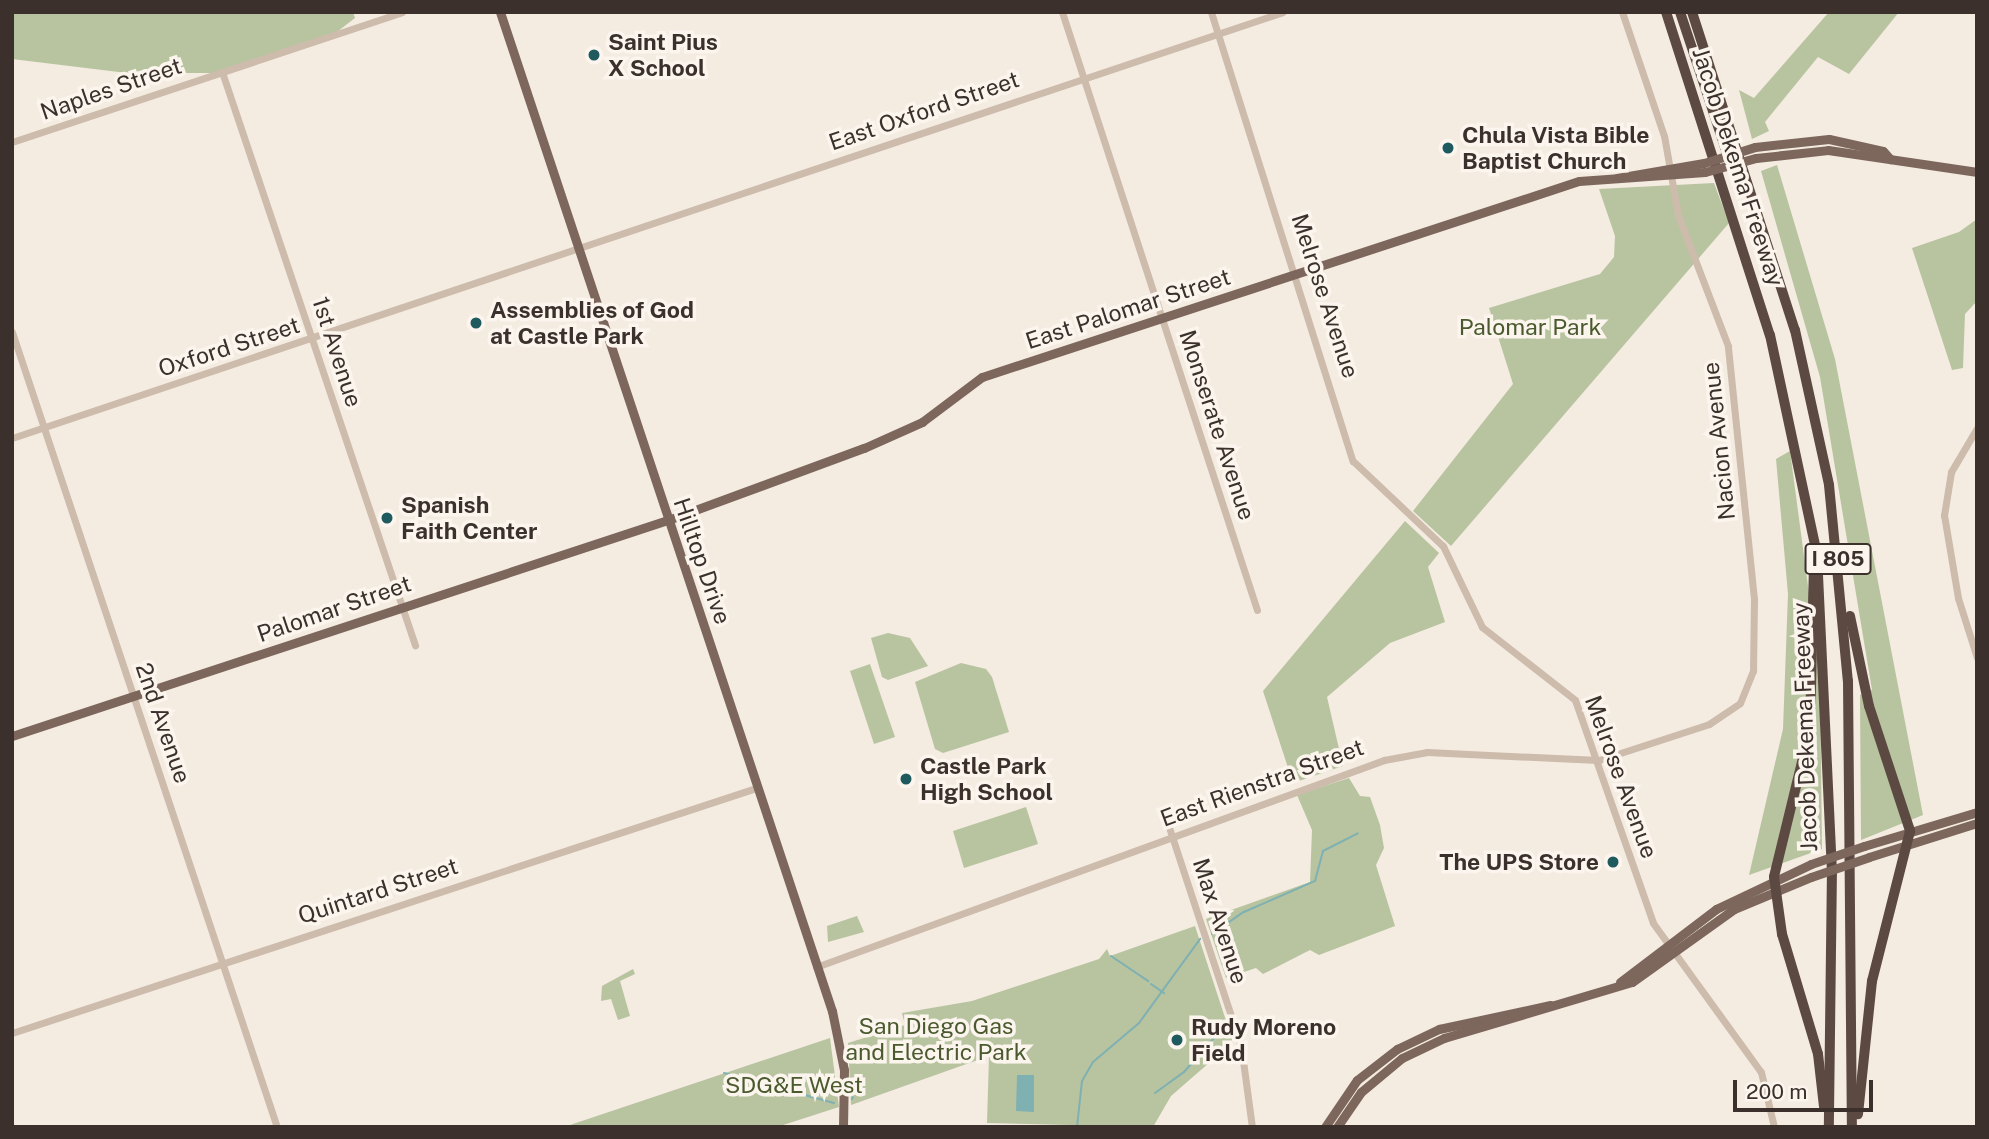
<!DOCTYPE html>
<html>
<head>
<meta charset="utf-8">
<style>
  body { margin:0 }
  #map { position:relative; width:1989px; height:1139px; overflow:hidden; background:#f4ebe1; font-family:"Public Sans",sans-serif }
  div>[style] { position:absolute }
  .green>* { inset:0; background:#b8c4a0 }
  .water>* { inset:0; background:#7fb0b2 }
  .stream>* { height:2px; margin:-1px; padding:0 1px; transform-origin:1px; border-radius:1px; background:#7fb0b2 }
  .minor>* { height:7px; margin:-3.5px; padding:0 3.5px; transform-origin:3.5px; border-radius:3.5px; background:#cdbbac }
  .major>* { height:9px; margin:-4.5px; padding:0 4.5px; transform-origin:4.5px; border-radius:4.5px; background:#7d675c }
  .highway>* { height:10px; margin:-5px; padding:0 5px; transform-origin:5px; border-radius:5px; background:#5c4a42 }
  .major-bridge>* { height:9px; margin:-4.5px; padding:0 4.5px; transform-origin:4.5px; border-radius:4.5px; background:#7d675c }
  .dots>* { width:19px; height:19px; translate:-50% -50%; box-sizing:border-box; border:4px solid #fbf5ee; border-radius:50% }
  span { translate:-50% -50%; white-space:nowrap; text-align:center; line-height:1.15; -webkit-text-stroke:7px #fbf5ee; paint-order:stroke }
  .shield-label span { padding:2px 5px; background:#fbf5ee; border:2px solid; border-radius:5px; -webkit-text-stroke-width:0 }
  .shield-label { font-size:21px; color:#3b302b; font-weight:700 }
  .poi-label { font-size:23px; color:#3b302b; font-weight:700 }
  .left { translate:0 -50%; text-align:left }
  .right { translate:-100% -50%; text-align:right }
  .street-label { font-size:23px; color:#3b302b }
  .park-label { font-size:23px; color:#4a5a2e }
  .frame { position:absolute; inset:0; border:14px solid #3b302b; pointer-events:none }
  .scale { position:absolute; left:1733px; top:1080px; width:140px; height:32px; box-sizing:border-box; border:4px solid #3b302b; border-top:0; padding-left:9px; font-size:21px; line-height:24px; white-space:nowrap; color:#3b302b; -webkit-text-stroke:5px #fbf5ee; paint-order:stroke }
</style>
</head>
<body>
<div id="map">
  <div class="green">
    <i style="clip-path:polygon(12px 12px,353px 12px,355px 18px,329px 38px,223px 73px,127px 73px,12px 59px)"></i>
    <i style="clip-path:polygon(1829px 12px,1899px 12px,1849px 74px,1818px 57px,1765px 122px,1769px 131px,1752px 139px,1739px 90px,1754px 98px)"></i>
    <i style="clip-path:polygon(1777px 165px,1835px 359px,1923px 815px,1861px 840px,1860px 695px,1872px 690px,1820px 377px,1761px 171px)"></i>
    <i style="clip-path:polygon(1714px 183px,1729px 223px,1451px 546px,1413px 511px,1513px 384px,1489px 308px,1600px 274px,1614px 257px,1615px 236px,1599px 189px)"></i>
    <i style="clip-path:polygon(1977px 219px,1977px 301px,1965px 314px,1963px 368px,1952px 370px,1912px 248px,1959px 232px)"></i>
    <i style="clip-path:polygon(1790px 451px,1820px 676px,1822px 849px,1749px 875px,1783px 729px,1788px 594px,1776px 459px)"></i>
    <i style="clip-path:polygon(1405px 521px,1439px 553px,1428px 567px,1445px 622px,1390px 643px,1327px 697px,1343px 766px,1293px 783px,1263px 691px)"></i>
    <i style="clip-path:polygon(888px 633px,910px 638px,928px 666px,888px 680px,882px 677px,871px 638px)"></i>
    <i style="clip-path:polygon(961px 663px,986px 669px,992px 677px,1009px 732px,943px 753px,935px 749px,915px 682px)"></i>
    <i style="clip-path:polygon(870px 664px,895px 737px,874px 744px,850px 671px)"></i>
    <i style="clip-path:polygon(1349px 778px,1360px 796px,1370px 797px,1380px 825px,1384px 848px,1376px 865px,1395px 926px,1319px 955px,1310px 950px,1263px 974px,1256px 968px,1226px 978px,1206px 919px,1310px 882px,1312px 830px,1297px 795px)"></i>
    <i style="clip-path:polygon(1026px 807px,1038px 844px,964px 868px,953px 831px)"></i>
    <i style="clip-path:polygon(857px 916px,864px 932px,828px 942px,827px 926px)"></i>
    <i style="clip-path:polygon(1195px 926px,1233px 1042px,1171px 1096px,1153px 1127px,987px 1123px,989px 1056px,851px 1105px,848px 1043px,905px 1025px,902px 1013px,972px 1001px,1099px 959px,1107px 949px,1110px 956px)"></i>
    <i style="clip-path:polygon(633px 969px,635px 974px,620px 981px,630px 1016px,618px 1020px,611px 999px,601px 1001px,602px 986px)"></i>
    <i style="clip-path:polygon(830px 1038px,839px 1107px,777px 1127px,567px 1126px)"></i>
  </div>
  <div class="water">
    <i style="clip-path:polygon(1017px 1075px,1034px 1075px,1034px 1112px,1016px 1111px)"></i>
  </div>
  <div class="stream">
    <i style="left:1212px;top:934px;width:39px;rotate:-35deg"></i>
    <i style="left:1244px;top:912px;width:77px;rotate:-23.6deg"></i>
    <i style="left:1315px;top:881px;width:31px;rotate:-75deg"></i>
    <i style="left:1323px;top:851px;width:39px;rotate:-27deg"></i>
    <i style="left:1111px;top:956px;width:45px;rotate:34deg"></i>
    <i style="left:1151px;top:984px;width:16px;rotate:35deg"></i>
    <i style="left:724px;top:1073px;width:114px;rotate:15.3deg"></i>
    <i style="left:1155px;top:1093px;width:36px;rotate:-36deg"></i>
    <i style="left:1184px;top:1072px;width:57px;rotate:-48.5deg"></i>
    <i style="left:852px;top:1099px;width:2px;rotate:-63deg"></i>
    <i style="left:1077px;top:1127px;width:46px;rotate:-83.8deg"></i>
    <i style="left:1082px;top:1081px;width:22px;rotate:-60deg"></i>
    <i style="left:1093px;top:1062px;width:60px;rotate:-40.3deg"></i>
    <i style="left:1139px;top:1023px;width:104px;rotate:-54deg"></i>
  </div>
  <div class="minor">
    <i style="left:1062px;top:12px;width:629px;rotate:71.94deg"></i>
    <i style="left:1211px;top:12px;width:471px;rotate:72.5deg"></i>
    <i style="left:1353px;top:461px;width:124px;rotate:43.4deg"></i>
    <i style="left:1443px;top:546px;width:90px;rotate:64.3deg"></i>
    <i style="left:1482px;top:627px;width:118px;rotate:38.1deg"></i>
    <i style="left:1575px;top:700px;width:236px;rotate:70.7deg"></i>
    <i style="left:1653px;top:923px;width:184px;rotate:54.1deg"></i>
    <i style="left:1761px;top:1072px;width:57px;rotate:76.7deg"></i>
    <i style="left:222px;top:72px;width:605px;rotate:71.39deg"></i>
    <i style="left:12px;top:142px;width:411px;rotate:-18.4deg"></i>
    <i style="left:12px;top:332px;width:838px;rotate:71.57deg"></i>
    <i style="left:1977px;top:428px;width:51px;rotate:120.6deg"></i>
    <i style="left:1951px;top:472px;width:44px;rotate:99.2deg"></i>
    <i style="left:1944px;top:515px;width:84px;rotate:80.4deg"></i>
    <i style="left:1958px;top:598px;width:63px;rotate:72.4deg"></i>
    <i style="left:12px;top:438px;width:1340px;rotate:-18.53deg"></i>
    <i style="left:1163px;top:809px;width:250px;rotate:71.8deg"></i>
    <i style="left:1241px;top:1046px;width:82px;rotate:82.3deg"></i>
    <i style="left:816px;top:967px;width:605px;rotate:-20.02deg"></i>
    <i style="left:1384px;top:760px;width:44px;rotate:-10.5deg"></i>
    <i style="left:1427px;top:752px;width:172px;rotate:2.7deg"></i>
    <i style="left:1599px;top:760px;width:116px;rotate:-18.1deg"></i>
    <i style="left:1709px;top:724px;width:37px;rotate:-34deg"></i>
    <i style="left:1740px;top:703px;width:35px;rotate:-68deg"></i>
    <i style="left:1753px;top:671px;width:72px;rotate:-89.2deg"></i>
    <i style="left:1754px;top:599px;width:254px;rotate:-95.9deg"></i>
    <i style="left:1728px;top:346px;width:140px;rotate:-110.9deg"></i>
    <i style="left:1678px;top:215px;width:80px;rotate:-100deg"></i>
    <i style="left:1664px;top:136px;width:131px;rotate:-108.7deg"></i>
    <i style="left:12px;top:1033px;width:783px;rotate:-18.23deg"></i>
  </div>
  <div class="major">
    <i style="left:500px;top:12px;width:1053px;rotate:71.62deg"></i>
    <i style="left:832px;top:1011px;width:60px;rotate:78.5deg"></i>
    <i style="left:844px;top:1070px;width:57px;rotate:91deg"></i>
    <i style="left:1755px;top:147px;width:74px;rotate:-6.2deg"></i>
    <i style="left:1829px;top:139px;width:55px;rotate:12.5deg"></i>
    <i style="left:1883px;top:151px;width:11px;rotate:49deg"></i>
    <i style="left:1756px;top:158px;width:72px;rotate:-6.3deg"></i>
    <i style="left:1828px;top:150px;width:151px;rotate:8.4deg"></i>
    <i style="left:1617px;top:178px;width:88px;rotate:-9.8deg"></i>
    <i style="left:12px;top:736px;width:691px;rotate:-18.23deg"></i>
    <i style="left:668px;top:520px;width:209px;rotate:-20.2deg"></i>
    <i style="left:864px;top:448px;width:64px;rotate:-24.1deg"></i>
    <i style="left:922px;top:422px;width:75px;rotate:-36.9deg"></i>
    <i style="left:982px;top:377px;width:628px;rotate:-18.18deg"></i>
    <i style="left:1579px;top:181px;width:126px;rotate:-4.1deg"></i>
    <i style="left:1864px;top:846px;width:118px;rotate:-16.7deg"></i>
    <i style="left:1869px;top:857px;width:113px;rotate:-17.5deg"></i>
    <i style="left:1620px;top:982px;width:121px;rotate:-37.2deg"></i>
    <i style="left:1716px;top:909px;width:105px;rotate:-25.3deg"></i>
    <i style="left:1325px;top:1127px;width:57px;rotate:-55.8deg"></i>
    <i style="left:1357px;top:1080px;width:51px;rotate:-37.8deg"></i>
    <i style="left:1397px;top:1049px;width:47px;rotate:-25.5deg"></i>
    <i style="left:1439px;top:1029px;width:114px;rotate:-12.2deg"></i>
    <i style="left:1337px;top:1127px;width:42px;rotate:-55.6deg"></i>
    <i style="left:1361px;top:1092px;width:53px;rotate:-39.7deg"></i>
    <i style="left:1402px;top:1058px;width:47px;rotate:-25.5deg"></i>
    <i style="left:1444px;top:1038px;width:196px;rotate:-16.6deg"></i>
    <i style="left:1632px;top:982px;width:125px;rotate:-35.6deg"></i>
    <i style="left:1734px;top:909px;width:83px;rotate:-22.6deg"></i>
  </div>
  <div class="highway">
    <i style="left:1666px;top:12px;width:339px;rotate:72.2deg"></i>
    <i style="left:1770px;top:335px;width:224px;rotate:77.9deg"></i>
    <i style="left:1817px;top:554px;width:314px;rotate:87.3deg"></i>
    <i style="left:1832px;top:868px;width:259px;rotate:90.7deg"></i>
    <i style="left:1680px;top:12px;width:161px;rotate:71.6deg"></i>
    <i style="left:1692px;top:12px;width:334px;rotate:72.1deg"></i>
    <i style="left:1795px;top:330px;width:159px;rotate:77.6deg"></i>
    <i style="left:1829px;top:485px;width:197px;rotate:84.5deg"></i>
    <i style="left:1848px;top:681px;width:446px;rotate:89.5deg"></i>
    <i style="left:1814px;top:564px;width:165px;rotate:91.4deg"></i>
    <i style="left:1810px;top:729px;width:152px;rotate:103.7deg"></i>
    <i style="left:1774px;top:877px;width:58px;rotate:82deg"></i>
    <i style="left:1782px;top:934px;width:125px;rotate:73.3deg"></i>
    <i style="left:1818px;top:1054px;width:53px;rotate:83.5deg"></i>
    <i style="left:1850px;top:616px;width:92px;rotate:78.1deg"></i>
    <i style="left:1869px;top:706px;width:132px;rotate:71.8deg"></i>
    <i style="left:1910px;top:831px;width:155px;rotate:104.2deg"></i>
    <i style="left:1872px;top:981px;width:134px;rotate:96deg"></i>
  </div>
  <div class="major-bridge">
    <i style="left:1704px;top:163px;width:53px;rotate:-17.4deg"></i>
    <i style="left:1705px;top:172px;width:53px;rotate:-15.4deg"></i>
    <i style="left:1811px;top:864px;width:56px;rotate:-18.8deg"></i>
    <i style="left:1811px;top:877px;width:61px;rotate:-19deg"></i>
  </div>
  <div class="dots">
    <i style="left:594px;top:55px;background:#1f5a5e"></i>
    <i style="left:1448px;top:148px;background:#1f5a5e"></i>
    <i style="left:476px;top:323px;background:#1f5a5e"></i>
    <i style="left:387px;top:518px;background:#1f5a5e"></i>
    <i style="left:906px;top:779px;background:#1f5a5e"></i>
    <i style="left:1613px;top:862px;background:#1f5a5e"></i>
    <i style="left:1177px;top:1040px;background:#1f5a5e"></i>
  </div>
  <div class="shield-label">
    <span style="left:1838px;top:559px">I 805</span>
  </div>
  <div class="poi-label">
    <span class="left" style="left:608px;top:55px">Saint Pius<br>X School</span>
    <span class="left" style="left:1462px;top:148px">Chula Vista Bible<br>Baptist Church</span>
    <span class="left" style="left:490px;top:323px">Assemblies of God<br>at Castle Park</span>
    <span class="left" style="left:401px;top:518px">Spanish<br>Faith Center</span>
    <span class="left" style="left:920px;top:779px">Castle Park<br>High School</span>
    <span class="right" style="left:1599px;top:862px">The UPS Store</span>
    <span class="left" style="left:1191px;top:1040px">Rudy Moreno<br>Field</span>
  </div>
  <div class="street-label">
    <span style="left:111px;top:89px;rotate:-19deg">Naples Street</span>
    <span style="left:924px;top:111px;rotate:-19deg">East Oxford Street</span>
    <span style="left:1738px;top:167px;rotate:72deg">Jacob Dekema Freeway</span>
    <span style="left:1325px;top:296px;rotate:72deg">Melrose Avenue</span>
    <span style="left:1128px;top:309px;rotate:-18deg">East Palomar Street</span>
    <span style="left:229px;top:347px;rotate:-18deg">Oxford Street</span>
    <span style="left:337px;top:352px;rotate:72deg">1st Avenue</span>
    <span style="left:1217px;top:425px;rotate:72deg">Monserate Avenue</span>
    <span style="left:1719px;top:441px;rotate:-96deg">Nacion Avenue</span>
    <span style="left:702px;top:561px;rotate:71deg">Hilltop Drive</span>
    <span style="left:334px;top:609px;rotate:-19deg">Palomar Street</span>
    <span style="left:163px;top:723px;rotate:71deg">2nd Avenue</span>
    <span style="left:1805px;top:727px;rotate:-92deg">Jacob Dekema Freeway</span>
    <span style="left:1621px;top:777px;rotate:70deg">Melrose Avenue</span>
    <span style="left:1262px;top:783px;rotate:-20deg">East Rienstra Street</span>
    <span style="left:378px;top:891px;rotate:-18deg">Quintard Street</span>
    <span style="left:1220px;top:921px;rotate:72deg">Max Avenue</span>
  </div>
  <div class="park-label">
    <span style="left:1530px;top:327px">Palomar Park</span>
    <span style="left:936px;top:1039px">San Diego Gas<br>and Electric Park</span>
    <span style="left:794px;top:1085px">SDG&amp;E West</span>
  </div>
  <div class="frame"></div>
  <div class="scale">200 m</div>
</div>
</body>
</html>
